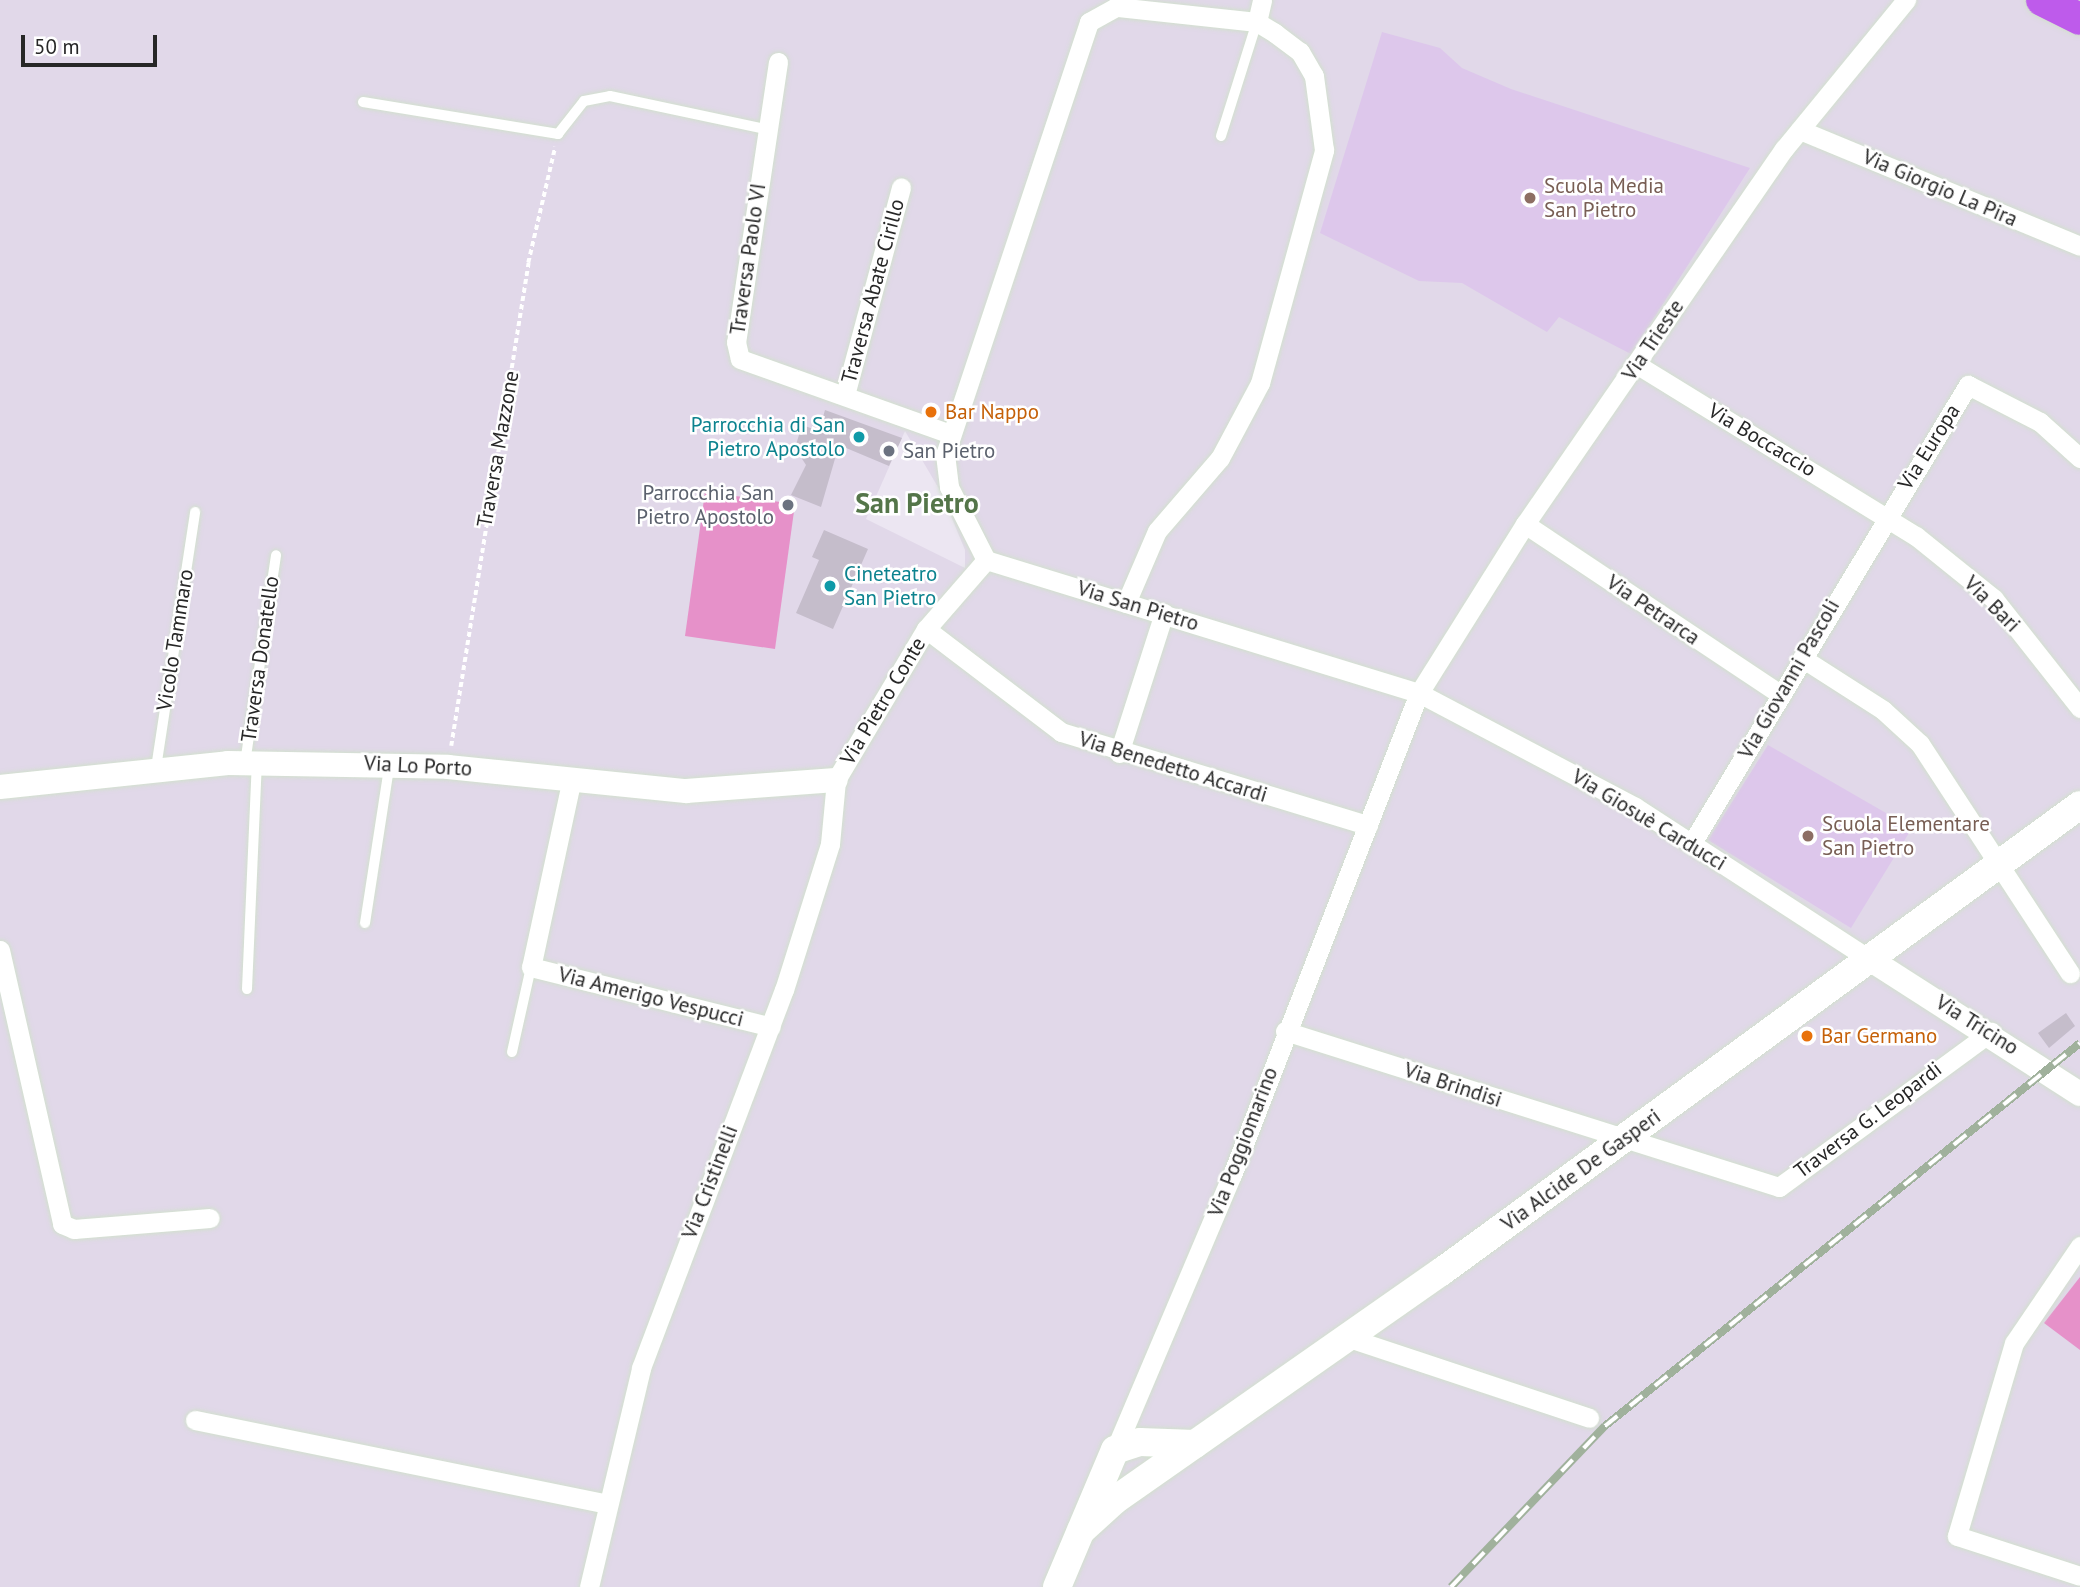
<!DOCTYPE html>
<html>
<head>
<meta charset="utf-8">
<style>
  body { margin:0 }
  #map { position:relative; width:2080px; height:1587px; overflow:hidden; background:#e1d8e9; font-family:"PT Sans",sans-serif }
  div>[style] { position:absolute }
  .education>* { inset:0; background:#ddc7eb }
  .pitch>* { inset:0; background:#e691c9 }
  .plaza>* { inset:0; background:#ece6f2 }
  .building>* { inset:0; background:#c5bdcb }
  .path>* { height:3.5px; margin-top:-1.75px; transform-origin:0; background:repeating-linear-gradient(90deg,#fff 0 5px,transparent 0 8.5px) }
  .roads { filter:drop-shadow(0 0 2px #d2e0ce) drop-shadow(0 0 2px #d2e0ce) }
  .service>* { height:10px; margin:-5px; padding:0 5px; transform-origin:5px; border-radius:5px; background:#fff }
  .minor>* { height:19px; margin:-9.5px; padding:0 9.5px; transform-origin:9.5px; border-radius:9.5px; background:#fff }
  .tertiary>* { height:24px; margin:-12px; padding:0 12px; transform-origin:12px; border-radius:12px; background:#fff }
  .secondary>* { height:28px; margin:-14px; padding:0 14px; transform-origin:14px; border-radius:14px; background:#fff }
  .primary>* { height:32px; margin:-16px; padding:0 16px; transform-origin:16px; border-radius:16px; background:#be5beb }
  .rail>* { height:8px; margin-top:-4px; transform-origin:0; background:repeating-linear-gradient(90deg,#fff 0 16px,#a0b19c 0 32px); box-sizing:border-box; border-block:2px solid #a0b19c }
  .dots>* { width:19px; height:19px; translate:-50% -50%; box-sizing:border-box; border:4px solid #fff; border-radius:50% }
  span { translate:-50% -50%; white-space:nowrap; text-align:center; line-height:1.15; -webkit-text-stroke:5px #fff; paint-order:stroke }
  .education-label { font-size:21px; color:#785e54 }
  .left { translate:0 -50%; text-align:left }
  .street-label { font-size:21px; color:#272727 }
  .food-label { font-size:21px; color:#c56008 }
  .culture-label { font-size:21px; color:#0d838f }
  .right { translate:-100% -50%; text-align:right }
  .worship-label { font-size:21px; color:#5b616d }
  .district-label { font-size:28px; color:#547549; font-weight:700 }
  .scale { position:absolute; left:21px; top:35px; width:136px; height:32px; box-sizing:border-box; border:4px solid #272727; border-top:0; padding-left:9px; font-size:21px; line-height:24px; white-space:nowrap; color:#272727; -webkit-text-stroke:5px #fff; paint-order:stroke }
</style>
</head>
<body>
<div id="map">
  <div class="education">
    <i style="clip-path:polygon(1382px 32px,1440px 48px,1462px 68px,1511px 89px,1750px 168px,1631px 354px,1559px 317px,1547px 332px,1462px 283px,1419px 281px,1320px 233px)"></i>
    <i style="clip-path:polygon(1768px 745px,1912px 828px,1851px 928px,1708px 840px)"></i>
  </div>
  <div class="pitch">
    <i style="clip-path:polygon(705px 492px,795px 504px,775px 649px,685px 636px)"></i>
    <i style="clip-path:polygon(2080px 1277px,2080px 1350px,2044px 1323px)"></i>
  </div>
  <div class="plaza">
    <i style="clip-path:polygon(905px 431px,942px 494px,965px 550px,965px 568px,866px 519px)"></i>
  </div>
  <div class="building">
    <i style="clip-path:polygon(825px 410px,902px 438px,889px 466px,839px 445px,821px 507px,791px 495px,806px 465px,795px 448px,802px 425px,819px 431px)"></i>
    <i style="clip-path:polygon(824px 530px,868px 549px,833px 629px,796px 613px,819px 560px,812px 557px)"></i>
    <i style="clip-path:polygon(2066px 1013px,2075px 1026px,2049px 1048px,2038px 1033px)"></i>
  </div>
  <div class="path">
    <i style="left:451px;top:746px;width:489px;rotate:-80.9deg"></i>
    <i style="left:528px;top:263px;width:119px;rotate:-76.9deg"></i>
  </div>
  <div class="roads">
    <div class="service">
      <i style="left:363px;top:102px;width:198px;rotate:9.3deg"></i>
      <i style="left:558px;top:134px;width:42px;rotate:-51.8deg"></i>
      <i style="left:584px;top:101px;width:26px;rotate:-11deg"></i>
      <i style="left:610px;top:96px;width:158px;rotate:12deg"></i>
      <i style="left:1221px;top:136px;width:120px;rotate:-72.5deg"></i>
      <i style="left:245px;top:763px;width:210px;rotate:-81.5deg"></i>
      <i style="left:156px;top:768px;width:259px;rotate:-81.3deg"></i>
      <i style="left:365px;top:923px;width:157px;rotate:-81.2deg"></i>
      <i style="left:247px;top:989px;width:225px;rotate:-87.5deg"></i>
      <i style="left:512px;top:1052px;width:87px;rotate:-77.4deg"></i>
    </div>
    <div class="minor">
      <i style="left:1257px;top:22px;width:23px;rotate:-77deg"></i>
      <i style="left:778px;top:62px;width:283px;rotate:98.5deg"></i>
      <i style="left:736px;top:342px;width:17px;rotate:77deg"></i>
      <i style="left:740px;top:359px;width:224px;rotate:19.6deg"></i>
      <i style="left:1800px;top:130px;width:303px;rotate:22.5deg"></i>
      <i style="left:1636px;top:364px;width:329px;rotate:31.6deg"></i>
      <i style="left:1916px;top:536px;width:100px;rotate:38.9deg"></i>
      <i style="left:1994px;top:599px;width:139px;rotate:51.7deg"></i>
      <i style="left:845px;top:395px;width:215px;rotate:-74.9deg"></i>
      <i style="left:1525px;top:524px;width:308px;rotate:33.7deg"></i>
      <i style="left:1126px;top:603px;width:78px;rotate:-66.7deg"></i>
      <i style="left:1157px;top:531px;width:96px;rotate:-49.2deg"></i>
      <i style="left:1220px;top:458px;width:85px;rotate:-61.9deg"></i>
      <i style="left:1260px;top:383px;width:242px;rotate:-74.6deg"></i>
      <i style="left:1324px;top:150px;width:75px;rotate:-97.7deg"></i>
      <i style="left:1314px;top:76px;width:28px;rotate:-120deg"></i>
      <i style="left:1300px;top:52px;width:31px;rotate:-143deg"></i>
      <i style="left:1275px;top:33px;width:21px;rotate:-149deg"></i>
      <i style="left:1257px;top:22px;width:142px;rotate:-173.9deg"></i>
      <i style="left:1116px;top:7px;width:31px;rotate:151deg"></i>
      <i style="left:1089px;top:22px;width:455px;rotate:108.4deg"></i>
      <i style="left:945px;top:454px;width:33px;rotate:83deg"></i>
      <i style="left:949px;top:487px;width:82px;rotate:63.1deg"></i>
      <i style="left:986px;top:560px;width:453px;rotate:17.1deg"></i>
      <i style="left:1419px;top:693px;width:244px;rotate:27.8deg"></i>
      <i style="left:1635px;top:807px;width:281px;rotate:33deg"></i>
      <i style="left:926px;top:629px;width:170px;rotate:37.3deg"></i>
      <i style="left:1061px;top:732px;width:321px;rotate:16.9deg"></i>
      <i style="left:1802px;top:658px;width:96px;rotate:32.7deg"></i>
      <i style="left:1883px;top:710px;width:50px;rotate:42.6deg"></i>
      <i style="left:1920px;top:744px;width:274px;rotate:56.8deg"></i>
      <i style="left:1119px;top:753px;width:147px;rotate:-72.2deg"></i>
      <i style="left:572px;top:778px;width:193px;rotate:102.2deg"></i>
      <i style="left:531px;top:967px;width:247px;rotate:14deg"></i>
      <i style="left:1692px;top:843px;width:535px;rotate:-58.93deg"></i>
      <i style="left:1968px;top:385px;width:81px;rotate:27.2deg"></i>
      <i style="left:2040px;top:422px;width:54px;rotate:42deg"></i>
      <i style="left:0;top:950px;width:281px;rotate:77.2deg"></i>
      <i style="left:62px;top:1224px;width:13px;rotate:23deg"></i>
      <i style="left:74px;top:1229px;width:136px;rotate:-4.6deg"></i>
      <i style="left:1285px;top:1031px;width:518px;rotate:17.53deg"></i>
      <i style="left:1779px;top:1187px;width:263px;rotate:-36.2deg"></i>
      <i style="left:2080px;top:1246px;width:117px;rotate:124.2deg"></i>
      <i style="left:2014px;top:1343px;width:201px;rotate:106.5deg"></i>
      <i style="left:1957px;top:1536px;width:129px;rotate:18deg"></i>
      <i style="left:1349px;top:1338px;width:253px;rotate:18.4deg"></i>
      <i style="left:195px;top:1420px;width:420px;rotate:11.5deg"></i>
      <i style="left:1115px;top:1450px;width:299px;rotate:-67deg"></i>
      <i style="left:1232px;top:1175px;width:517px;rotate:-68.8deg"></i>
      <i style="left:1419px;top:693px;width:199px;rotate:-57.9deg"></i>
      <i style="left:1525px;top:524px;width:456px;rotate:-55.4deg"></i>
      <i style="left:1784px;top:149px;width:193px;rotate:-50.7deg"></i>
      <i style="left:589px;top:1587px;width:225px;rotate:-76.6deg"></i>
      <i style="left:641px;top:1368px;width:404px;rotate:-69.3deg"></i>
      <i style="left:784px;top:990px;width:153px;rotate:-72.5deg"></i>
      <i style="left:830px;top:844px;width:64px;rotate:-84.6deg"></i>
      <i style="left:836px;top:780px;width:176px;rotate:-59.2deg"></i>
      <i style="left:926px;top:629px;width:91px;rotate:-49deg"></i>
    </div>
    <div class="tertiary">
      <i style="left:0;top:787px;width:229px;rotate:-6deg"></i>
      <i style="left:228px;top:763px;width:220px;rotate:1deg"></i>
      <i style="left:448px;top:767px;width:239px;rotate:5.8deg"></i>
      <i style="left:686px;top:791px;width:150px;rotate:-4.2deg"></i>
      <i style="left:1871px;top:960px;width:248px;rotate:32.7deg"></i>
    </div>
    <div class="secondary">
      <i style="left:1081px;top:1531px;width:46px;rotate:-42.4deg"></i>
      <i style="left:1115px;top:1500px;width:398px;rotate:-35deg"></i>
      <i style="left:1441px;top:1272px;width:791px;rotate:-36.16deg"></i>
      <i style="left:1057px;top:1587px;width:149px;rotate:-67.1deg"></i>
      <i style="left:1115px;top:1450px;width:26px;rotate:-18deg"></i>
      <i style="left:1140px;top:1442px;width:55px;rotate:2.1deg"></i>
    </div>
    <div class="primary">
      <i style="left:2042px;top:0;width:42px;rotate:26.6deg"></i>
    </div>
  </div>
  <div class="rail">
    <i style="left:1451px;top:1587px;width:223px;rotate:-46.3deg"></i>
    <i style="left:1605px;top:1426px;width:610px;rotate:-38.88deg"></i>
  </div>
  <div class="dots">
    <i style="left:1530px;top:198px;background:#8d6e63"></i>
    <i style="left:931px;top:412px;background:#e8710a"></i>
    <i style="left:859px;top:437px;background:#0f9aa8"></i>
    <i style="left:889px;top:451px;background:#6b7280"></i>
    <i style="left:788px;top:505px;background:#6b7280"></i>
    <i style="left:830px;top:586px;background:#0f9aa8"></i>
    <i style="left:1808px;top:836px;background:#8d6e63"></i>
    <i style="left:1807px;top:1036px;background:#e8710a"></i>
  </div>
  <div class="education-label">
    <span class="left" style="left:1544px;top:198px">Scuola Media<br>San Pietro</span>
    <span class="left" style="left:1822px;top:836px">Scuola Elementare<br>San Pietro</span>
  </div>
  <div class="street-label">
    <span style="left:1940px;top:188px;rotate:23deg">Via Giorgio La Pira</span>
    <span style="left:748px;top:259px;rotate:-82deg">Traversa Paolo VI</span>
    <span style="left:873px;top:291px;rotate:-75deg">Traversa Abate Cirillo</span>
    <span style="left:1653px;top:340px;rotate:-56deg">Via Trieste</span>
    <span style="left:1762px;top:440px;rotate:31deg">Via Boccaccio</span>
    <span style="left:1929px;top:447px;rotate:-58deg">Via Europa</span>
    <span style="left:498px;top:449px;rotate:-80deg">Traversa Mazzone</span>
    <span style="left:1992px;top:604px;rotate:45deg">Via Bari</span>
    <span style="left:1138px;top:606px;rotate:17deg">Via San Pietro</span>
    <span style="left:1653px;top:610px;rotate:34deg">Via Petrarca</span>
    <span style="left:175px;top:640px;rotate:-81deg">Vicolo Tammaro</span>
    <span style="left:260px;top:659px;rotate:-82deg">Traversa Donatello</span>
    <span style="left:1789px;top:679px;rotate:-60deg">Via Giovanni Pascoli</span>
    <span style="left:883px;top:701px;rotate:-59deg">Via Pietro Conte</span>
    <span style="left:418px;top:766px;rotate:3deg">Via Lo Porto</span>
    <span style="left:1173px;top:767px;rotate:17deg">Via Benedetto Accardi</span>
    <span style="left:1649px;top:820px;rotate:31deg">Via Giosuè Carducci</span>
    <span style="left:651px;top:997px;rotate:14deg">Via Amerigo Vespucci</span>
    <span style="left:1977px;top:1025px;rotate:32deg">Via Tricino</span>
    <span style="left:1453px;top:1085px;rotate:18deg">Via Brindisi</span>
    <span style="left:1868px;top:1120px;rotate:-37deg">Traversa G. Leopardi</span>
    <span style="left:1243px;top:1142px;rotate:-69deg">Via Poggiomarino</span>
    <span style="left:1581px;top:1170px;rotate:-36deg">Via Alcide De Gasperi</span>
    <span style="left:710px;top:1182px;rotate:-69deg">Via Cristinelli</span>
  </div>
  <div class="food-label">
    <span class="left" style="left:945px;top:412px">Bar Nappo</span>
    <span class="left" style="left:1821px;top:1036px">Bar Germano</span>
  </div>
  <div class="culture-label">
    <span class="right" style="left:845px;top:437px">Parrocchia di San<br>Pietro Apostolo</span>
    <span class="left" style="left:844px;top:586px">Cineteatro<br>San Pietro</span>
  </div>
  <div class="worship-label">
    <span class="left" style="left:903px;top:451px">San Pietro</span>
    <span class="right" style="left:774px;top:505px">Parrocchia San<br>Pietro Apostolo</span>
  </div>
  <div class="district-label">
    <span style="left:917px;top:503px">San Pietro</span>
  </div>
  <div class="scale">50 m</div>
</div>
</body>
</html>
